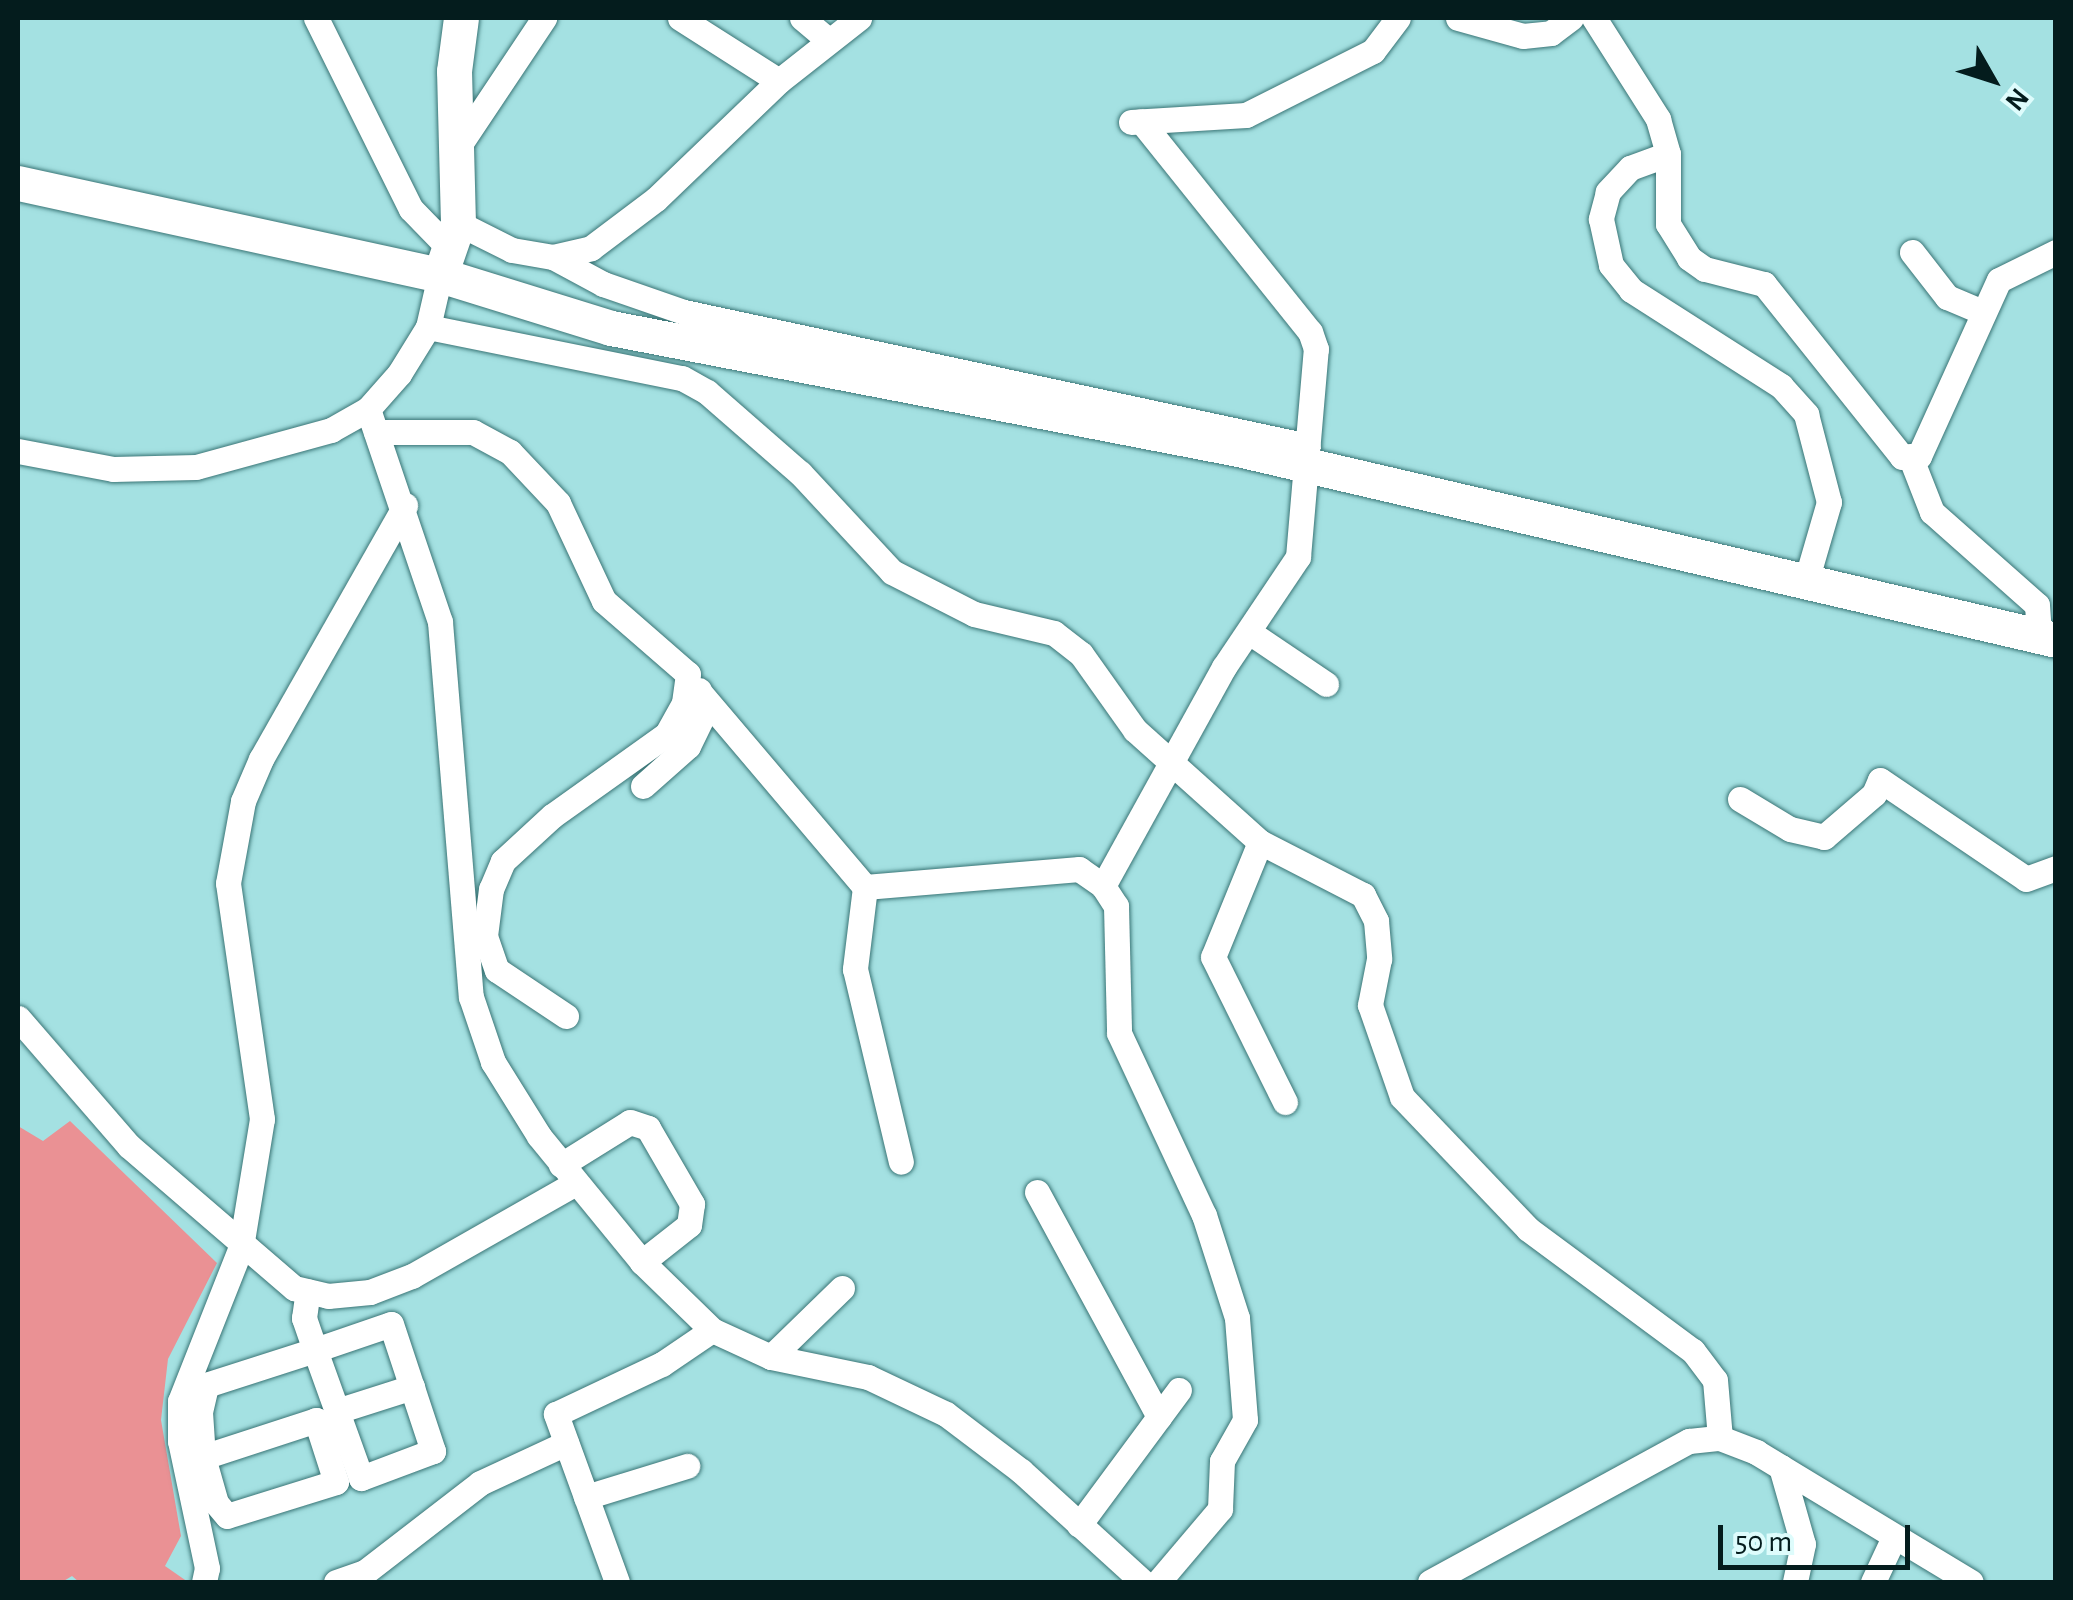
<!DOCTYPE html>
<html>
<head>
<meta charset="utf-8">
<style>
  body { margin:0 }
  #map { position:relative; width:2073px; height:1600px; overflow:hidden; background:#a4e1e2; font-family:"Alegreya Sans",sans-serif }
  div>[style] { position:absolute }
  .water>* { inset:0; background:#ea9194 }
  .roads { filter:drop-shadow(0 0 2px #3a7576) drop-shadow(0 0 2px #3a7576) }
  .street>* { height:25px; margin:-12.5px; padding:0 12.5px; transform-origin:12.5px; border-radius:12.5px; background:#fff }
  .secondary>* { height:35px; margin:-17.5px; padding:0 17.5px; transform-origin:17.5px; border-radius:17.5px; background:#fff }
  span { translate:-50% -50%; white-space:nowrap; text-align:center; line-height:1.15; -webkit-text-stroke:10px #defcfc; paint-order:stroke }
  .frame { position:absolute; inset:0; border:20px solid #041c1d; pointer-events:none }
  .north { position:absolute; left:1943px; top:30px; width:100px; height:100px; -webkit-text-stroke:8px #defcfc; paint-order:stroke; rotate:129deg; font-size:28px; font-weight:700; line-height:40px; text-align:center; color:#041c1d }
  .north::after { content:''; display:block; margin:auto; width:35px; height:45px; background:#041c1d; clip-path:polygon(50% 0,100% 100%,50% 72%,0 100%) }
  .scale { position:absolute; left:1718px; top:1525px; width:192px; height:45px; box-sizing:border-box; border:5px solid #041c1d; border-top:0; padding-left:12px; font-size:30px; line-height:35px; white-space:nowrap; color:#041c1d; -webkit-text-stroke:8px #defcfc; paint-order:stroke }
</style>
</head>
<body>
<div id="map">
  <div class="water">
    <i style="clip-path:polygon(70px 1121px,217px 1263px,168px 1359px,161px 1420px,181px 1536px,165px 1566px,188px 1582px,79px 1582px,72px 1576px,62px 1582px,18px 1582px,18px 1126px,43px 1141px)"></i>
  </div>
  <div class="roads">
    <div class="street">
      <i style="left:316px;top:18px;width:213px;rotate:63.6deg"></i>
      <i style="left:411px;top:209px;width:53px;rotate:45.8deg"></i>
      <i style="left:680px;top:18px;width:117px;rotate:32.5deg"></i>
      <i style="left:802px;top:18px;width:35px;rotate:40deg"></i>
      <i style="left:1458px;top:18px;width:67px;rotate:15.5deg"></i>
      <i style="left:1523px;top:36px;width:28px;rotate:-6deg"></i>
      <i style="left:1551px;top:33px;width:25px;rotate:-37deg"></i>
      <i style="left:1594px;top:18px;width:120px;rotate:57.6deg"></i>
      <i style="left:1658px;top:119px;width:36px;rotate:74deg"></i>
      <i style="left:1668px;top:154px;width:70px;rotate:90deg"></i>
      <i style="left:1668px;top:224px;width:40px;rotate:58deg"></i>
      <i style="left:1689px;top:258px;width:19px;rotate:35deg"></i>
      <i style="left:1705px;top:269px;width:61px;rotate:14.3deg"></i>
      <i style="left:1764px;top:284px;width:221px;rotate:51.4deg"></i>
      <i style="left:1902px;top:457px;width:17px;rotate:-3deg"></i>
      <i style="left:1919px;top:456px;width:193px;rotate:-65.6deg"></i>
      <i style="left:1999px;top:280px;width:64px;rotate:-26.2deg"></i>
      <i style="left:1131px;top:122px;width:115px;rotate:-3.5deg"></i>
      <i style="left:1246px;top:115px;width:142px;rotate:-26.7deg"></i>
      <i style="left:1373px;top:51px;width:41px;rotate:-52.9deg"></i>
      <i style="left:456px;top:150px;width:159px;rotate:-56.3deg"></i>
      <i style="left:1668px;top:154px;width:40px;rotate:159.8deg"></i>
      <i style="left:1630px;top:168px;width:33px;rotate:133deg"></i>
      <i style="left:1608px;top:192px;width:28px;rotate:105deg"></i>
      <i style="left:1601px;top:219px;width:47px;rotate:77.7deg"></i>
      <i style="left:1611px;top:265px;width:32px;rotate:51deg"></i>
      <i style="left:1631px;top:290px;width:178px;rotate:32.6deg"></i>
      <i style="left:1781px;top:386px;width:38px;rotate:48deg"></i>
      <i style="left:1806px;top:414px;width:91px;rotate:75.4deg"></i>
      <i style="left:1829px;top:502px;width:82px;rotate:106.2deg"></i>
      <i style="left:458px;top:223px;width:60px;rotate:26.6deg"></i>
      <i style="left:512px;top:250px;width:42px;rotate:9.7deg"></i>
      <i style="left:553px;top:257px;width:39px;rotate:-13deg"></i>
      <i style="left:591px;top:248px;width:81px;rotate:-37deg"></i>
      <i style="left:656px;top:199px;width:170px;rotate:-43.8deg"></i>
      <i style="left:779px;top:81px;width:102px;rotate:-38.2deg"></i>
      <i style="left:1912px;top:252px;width:57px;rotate:52.1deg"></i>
      <i style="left:1947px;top:297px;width:36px;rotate:23deg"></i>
      <i style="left:553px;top:257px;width:57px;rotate:28.4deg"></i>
      <i style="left:603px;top:284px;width:86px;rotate:19.1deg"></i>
      <i style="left:684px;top:312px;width:638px;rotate:12.12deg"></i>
      <i style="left:428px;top:327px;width:259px;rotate:11.4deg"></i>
      <i style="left:682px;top:378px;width:29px;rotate:29deg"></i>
      <i style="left:707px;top:392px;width:123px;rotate:41.1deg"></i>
      <i style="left:800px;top:473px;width:135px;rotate:47.1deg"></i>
      <i style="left:892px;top:572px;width:92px;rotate:27.1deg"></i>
      <i style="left:974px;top:614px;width:82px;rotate:13.4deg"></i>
      <i style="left:1054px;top:633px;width:34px;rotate:38deg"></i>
      <i style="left:1081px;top:654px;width:93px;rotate:54.6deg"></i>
      <i style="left:1135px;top:730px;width:168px;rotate:41.9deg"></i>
      <i style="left:1260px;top:842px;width:116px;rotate:27.2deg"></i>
      <i style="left:1363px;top:895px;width:29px;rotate:63deg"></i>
      <i style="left:1376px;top:921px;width:38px;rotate:85deg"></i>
      <i style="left:1379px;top:959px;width:47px;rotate:101.1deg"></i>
      <i style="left:1370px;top:1005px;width:97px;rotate:70.8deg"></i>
      <i style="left:1402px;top:1097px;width:182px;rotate:46.3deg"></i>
      <i style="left:1528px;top:1229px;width:205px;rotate:36.5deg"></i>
      <i style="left:1693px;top:1351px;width:36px;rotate:53deg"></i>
      <i style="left:1715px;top:1380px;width:58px;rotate:85.1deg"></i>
      <i style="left:368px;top:409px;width:225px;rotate:71.3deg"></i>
      <i style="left:440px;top:622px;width:376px;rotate:85.3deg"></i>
      <i style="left:471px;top:997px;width:69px;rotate:71.3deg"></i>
      <i style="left:493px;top:1062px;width:87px;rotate:58.1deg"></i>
      <i style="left:539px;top:1136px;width:163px;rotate:50.7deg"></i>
      <i style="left:642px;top:1262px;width:98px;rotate:44.2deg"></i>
      <i style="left:712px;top:1330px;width:65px;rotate:24.6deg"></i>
      <i style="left:771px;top:1357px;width:99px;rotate:11.7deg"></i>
      <i style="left:868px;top:1377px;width:86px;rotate:25.4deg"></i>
      <i style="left:946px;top:1414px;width:94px;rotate:37.2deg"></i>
      <i style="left:1021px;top:1471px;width:165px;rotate:42.3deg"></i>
      <i style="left:376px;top:432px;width:97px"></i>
      <i style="left:473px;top:432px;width:42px;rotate:28.4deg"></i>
      <i style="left:510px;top:452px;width:70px;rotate:46.7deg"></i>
      <i style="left:558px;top:503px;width:108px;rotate:64.9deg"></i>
      <i style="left:604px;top:601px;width:111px;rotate:41deg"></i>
      <i style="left:688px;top:674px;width:29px;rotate:98deg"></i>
      <i style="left:684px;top:703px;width:35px;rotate:119deg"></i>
      <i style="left:667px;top:734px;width:141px;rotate:144.5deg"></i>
      <i style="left:552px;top:816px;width:67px;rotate:137.4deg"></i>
      <i style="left:503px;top:861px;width:30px;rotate:113deg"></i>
      <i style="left:491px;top:889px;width:47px;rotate:97.3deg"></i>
      <i style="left:485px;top:936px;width:36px;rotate:71deg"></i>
      <i style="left:497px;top:970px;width:83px;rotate:33.7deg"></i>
      <i style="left:18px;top:451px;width:97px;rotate:10.7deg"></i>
      <i style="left:113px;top:469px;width:83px;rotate:-1.4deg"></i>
      <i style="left:196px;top:467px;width:140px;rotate:-15.3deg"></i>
      <i style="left:331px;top:430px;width:43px;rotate:-29.6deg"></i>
      <i style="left:368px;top:409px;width:47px;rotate:-48.5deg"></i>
      <i style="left:399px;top:374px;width:55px;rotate:-58.3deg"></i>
      <i style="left:428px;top:327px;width:53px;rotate:-77deg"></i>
      <i style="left:1910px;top:456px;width:60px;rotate:68.6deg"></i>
      <i style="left:1932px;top:512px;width:140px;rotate:41.5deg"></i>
      <i style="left:2037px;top:605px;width:31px;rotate:86deg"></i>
      <i style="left:1249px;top:632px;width:93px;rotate:34deg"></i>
      <i style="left:702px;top:695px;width:252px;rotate:49.7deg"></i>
      <i style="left:865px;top:887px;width:215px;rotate:-4.8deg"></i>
      <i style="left:1079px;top:869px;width:29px;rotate:35deg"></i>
      <i style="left:1103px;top:886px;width:24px;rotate:57deg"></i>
      <i style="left:1116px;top:906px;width:127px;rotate:88.6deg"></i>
      <i style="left:1119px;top:1033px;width:201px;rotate:65deg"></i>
      <i style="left:1204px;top:1215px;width:108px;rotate:72.2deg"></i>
      <i style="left:1237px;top:1318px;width:102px;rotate:85.5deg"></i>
      <i style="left:1245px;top:1420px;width:47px;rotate:119.3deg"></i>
      <i style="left:1222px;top:1461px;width:48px;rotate:92.4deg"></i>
      <i style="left:1220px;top:1509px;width:96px;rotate:130.3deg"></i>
      <i style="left:643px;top:786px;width:60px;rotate:-41.6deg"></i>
      <i style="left:688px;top:746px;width:30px;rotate:-64deg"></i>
      <i style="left:701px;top:719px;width:29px;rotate:-94deg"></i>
      <i style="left:1740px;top:799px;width:58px;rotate:31deg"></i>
      <i style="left:1790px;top:829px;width:35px;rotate:13deg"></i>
      <i style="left:1824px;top:837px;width:66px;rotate:-40.7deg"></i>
      <i style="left:1874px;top:794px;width:15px;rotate:-67deg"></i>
      <i style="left:1880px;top:780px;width:176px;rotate:34.1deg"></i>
      <i style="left:2026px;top:879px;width:32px;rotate:-20deg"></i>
      <i style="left:1260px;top:842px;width:124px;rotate:112.2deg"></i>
      <i style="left:1213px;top:957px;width:162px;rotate:63.6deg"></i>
      <i style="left:1103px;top:886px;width:250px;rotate:-61.1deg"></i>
      <i style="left:1224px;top:667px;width:133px;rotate:-56.1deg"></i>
      <i style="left:1298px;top:557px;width:209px;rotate:-85.1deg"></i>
      <i style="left:1316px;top:349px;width:18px;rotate:-109deg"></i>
      <i style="left:1310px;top:332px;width:270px;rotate:-128.7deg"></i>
      <i style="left:865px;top:887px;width:83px;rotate:97deg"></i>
      <i style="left:855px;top:969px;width:198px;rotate:76.6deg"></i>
      <i style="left:18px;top:1018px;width:169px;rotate:49.1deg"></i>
      <i style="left:129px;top:1146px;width:218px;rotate:40.7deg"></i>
      <i style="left:294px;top:1288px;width:35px;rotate:13deg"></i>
      <i style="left:328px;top:1296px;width:42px;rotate:-5.4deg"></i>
      <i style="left:370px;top:1292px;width:45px;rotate:-20.9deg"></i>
      <i style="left:412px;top:1276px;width:189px;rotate:-29.6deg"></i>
      <i style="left:561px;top:1165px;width:81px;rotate:-31.9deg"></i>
      <i style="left:630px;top:1122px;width:19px;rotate:18deg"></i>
      <i style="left:648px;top:1128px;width:88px;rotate:59.9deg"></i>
      <i style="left:692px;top:1204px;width:21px;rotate:98deg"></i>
      <i style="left:689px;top:1225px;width:60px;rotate:141.8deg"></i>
      <i style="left:1037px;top:1192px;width:256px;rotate:61.5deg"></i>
      <i style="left:771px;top:1357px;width:99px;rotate:-44.2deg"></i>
      <i style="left:337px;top:1411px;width:79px;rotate:-17.7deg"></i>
      <i style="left:203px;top:1457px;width:119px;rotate:-18.1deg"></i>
      <i style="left:316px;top:1420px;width:65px;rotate:72.1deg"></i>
      <i style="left:336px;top:1482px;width:114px;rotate:162.7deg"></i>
      <i style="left:227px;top:1516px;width:17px;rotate:-130deg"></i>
      <i style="left:216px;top:1503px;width:48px;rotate:-105.8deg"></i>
      <i style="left:203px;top:1457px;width:45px;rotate:-93.8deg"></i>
      <i style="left:200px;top:1412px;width:28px;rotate:-77deg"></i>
      <i style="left:206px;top:1385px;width:114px;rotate:-17.8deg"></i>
      <i style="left:315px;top:1350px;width:80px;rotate:-18.9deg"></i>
      <i style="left:391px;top:1324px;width:134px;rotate:71.7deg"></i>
      <i style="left:433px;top:1451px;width:77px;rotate:159.4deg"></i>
      <i style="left:361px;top:1478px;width:136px;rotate:-109.8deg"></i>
      <i style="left:315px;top:1350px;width:34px;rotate:-109deg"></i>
      <i style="left:304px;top:1318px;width:27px;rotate:-82deg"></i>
      <i style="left:1781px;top:1467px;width:80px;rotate:74.1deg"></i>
      <i style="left:1803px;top:1544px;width:39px;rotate:102deg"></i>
      <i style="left:586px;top:1497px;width:106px;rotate:-17.1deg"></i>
      <i style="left:1079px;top:1525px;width:168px;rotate:-53.5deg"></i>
      <i style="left:204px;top:1582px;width:14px;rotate:-78deg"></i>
      <i style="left:207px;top:1568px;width:130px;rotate:-102deg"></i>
      <i style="left:180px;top:1441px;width:40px;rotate:-90deg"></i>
      <i style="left:180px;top:1401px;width:166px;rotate:-68.4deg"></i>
      <i style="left:241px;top:1247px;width:130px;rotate:-80.7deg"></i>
      <i style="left:262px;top:1119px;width:238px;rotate:-98.2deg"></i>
      <i style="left:228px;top:883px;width:83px;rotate:-79.6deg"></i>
      <i style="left:243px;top:801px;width:46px;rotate:-66.8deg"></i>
      <i style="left:261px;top:759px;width:292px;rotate:-60.4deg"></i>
      <i style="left:336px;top:1582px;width:31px;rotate:-19deg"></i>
      <i style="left:365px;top:1572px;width:145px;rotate:-37.7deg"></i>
      <i style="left:480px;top:1483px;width:95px;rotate:-24.9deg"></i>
      <i style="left:617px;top:1582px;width:179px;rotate:-110deg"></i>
      <i style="left:556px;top:1414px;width:117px;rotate:-25.3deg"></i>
      <i style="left:662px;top:1364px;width:60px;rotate:-34.2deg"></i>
      <i style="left:1430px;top:1582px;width:295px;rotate:-28.6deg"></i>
      <i style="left:1689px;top:1441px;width:31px;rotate:-6deg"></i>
      <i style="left:1720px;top:1438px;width:39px;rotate:21deg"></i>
      <i style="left:1756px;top:1452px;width:251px;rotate:31.2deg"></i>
      <i style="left:1873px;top:1582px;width:50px;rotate:-65deg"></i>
    </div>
    <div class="secondary">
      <i style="left:18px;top:183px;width:432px;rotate:12.3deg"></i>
      <i style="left:440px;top:275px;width:179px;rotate:17.2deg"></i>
      <i style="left:611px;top:328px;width:639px;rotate:10.92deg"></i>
      <i style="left:1238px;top:449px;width:840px;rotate:13.14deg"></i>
      <i style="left:440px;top:275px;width:55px;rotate:-70.9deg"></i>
      <i style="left:458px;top:223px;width:152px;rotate:-91.5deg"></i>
      <i style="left:454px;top:71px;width:53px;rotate:-82.5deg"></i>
    </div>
  </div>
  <div class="frame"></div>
  <div class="north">N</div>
  <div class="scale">50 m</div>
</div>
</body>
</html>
